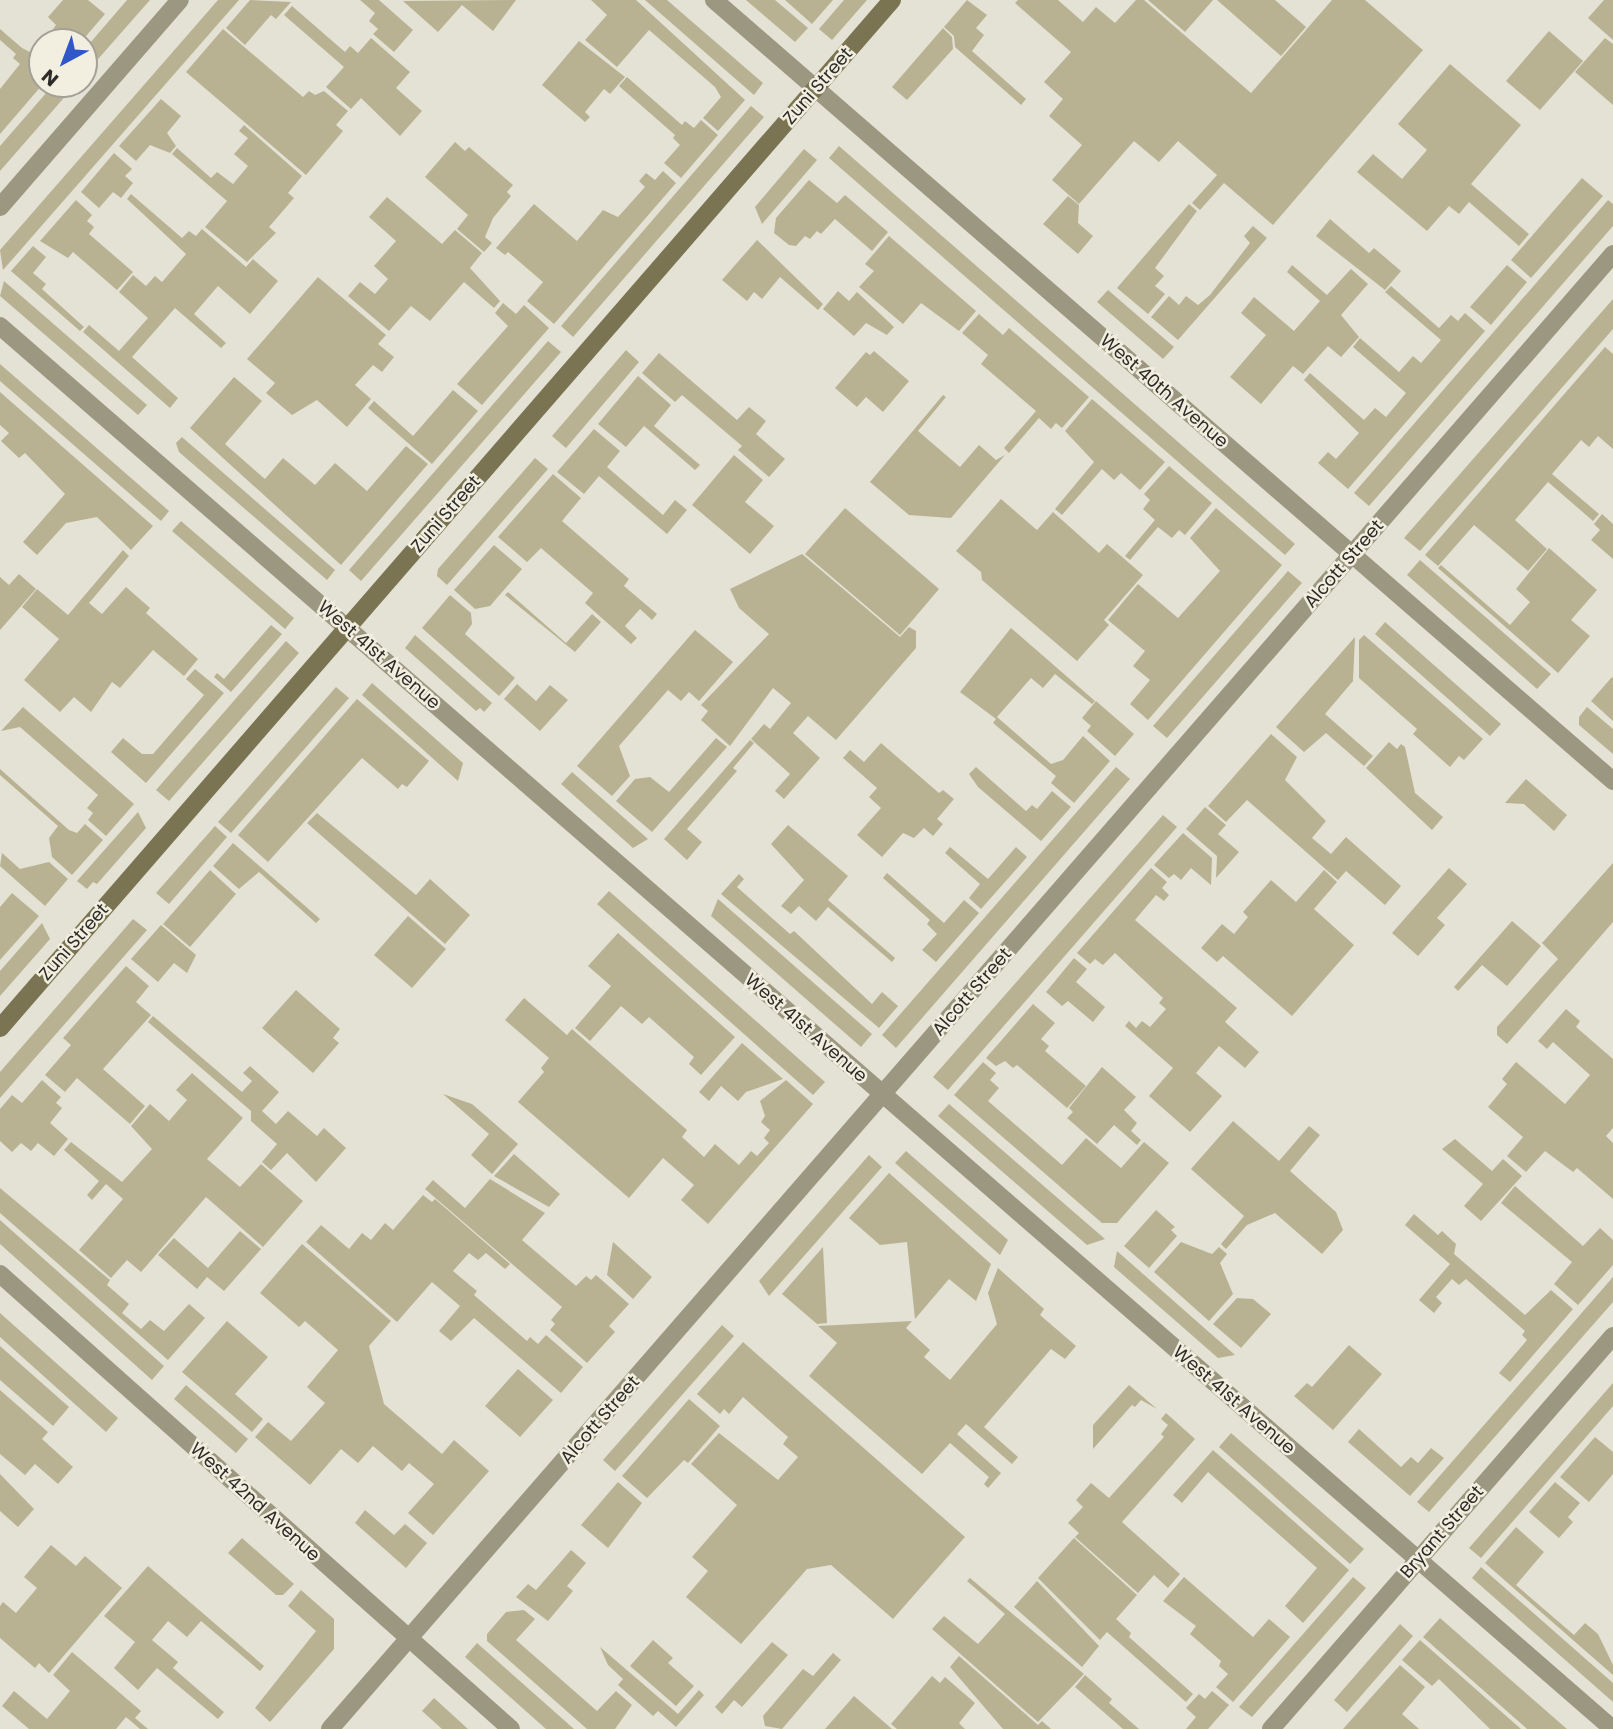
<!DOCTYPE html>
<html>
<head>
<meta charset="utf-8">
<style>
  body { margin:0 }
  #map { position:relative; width:1613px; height:1729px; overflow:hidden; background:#e4e2d4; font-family:Poppins,sans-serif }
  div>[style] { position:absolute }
  .green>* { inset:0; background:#b8b293 }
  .street>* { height:18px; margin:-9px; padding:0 9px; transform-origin:9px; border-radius:9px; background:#9c9781 }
  .secondary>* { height:18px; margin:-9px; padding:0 9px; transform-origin:9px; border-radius:9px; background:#7a7453 }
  span { translate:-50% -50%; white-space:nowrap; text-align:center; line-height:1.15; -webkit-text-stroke:5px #f2efe1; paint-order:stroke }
  .street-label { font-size:18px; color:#2d2c27 }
  .north { position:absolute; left:28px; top:28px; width:70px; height:70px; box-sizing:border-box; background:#f2efe1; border:2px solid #a3a197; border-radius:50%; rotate:221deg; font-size:19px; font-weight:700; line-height:28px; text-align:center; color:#2d2c27 }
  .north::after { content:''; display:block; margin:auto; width:24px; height:32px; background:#3057c7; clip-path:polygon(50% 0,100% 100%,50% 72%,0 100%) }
</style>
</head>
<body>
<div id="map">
  <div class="green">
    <i style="clip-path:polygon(63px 0,88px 0,105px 14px,81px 42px,44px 42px,56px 25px,48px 17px)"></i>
    <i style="clip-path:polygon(127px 0,150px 0,84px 75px,84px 50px)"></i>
    <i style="clip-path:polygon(218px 0,239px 0,3px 270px,0 250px)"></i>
    <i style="clip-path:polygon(250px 0,291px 2px,276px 19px,271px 15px,245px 45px,226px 28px)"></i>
    <i style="clip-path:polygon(360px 0,379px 0,413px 30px,394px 52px,373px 34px,378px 29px,369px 21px,375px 13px)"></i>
    <i style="clip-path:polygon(516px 0,493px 31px,462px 5px,438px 32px,403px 1px)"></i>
    <i style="clip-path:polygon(591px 0,636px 0,745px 100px,718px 131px,703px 118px,721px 97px,715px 87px,649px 30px,617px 67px,585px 40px,607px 15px)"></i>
    <i style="clip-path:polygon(645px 0,667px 0,763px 83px,754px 95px)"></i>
    <i style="clip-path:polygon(746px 0,775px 0,808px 28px,795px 42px)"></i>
    <i style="clip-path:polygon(785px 0,833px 0,812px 24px)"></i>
    <i style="clip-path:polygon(844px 0,867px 0,832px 40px,819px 29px)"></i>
    <i style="clip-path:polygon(967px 0,987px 15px,976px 28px,984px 35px,972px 51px,1026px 99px,1021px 105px,955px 47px,954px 36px,944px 27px)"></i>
    <i style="clip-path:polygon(1018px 0,1058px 0,1083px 22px,1096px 7px,1115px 23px,1136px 0,1144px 0,1251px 93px,1332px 0,1365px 0,1423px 50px,1273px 225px,1224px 183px,1200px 210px,1192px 203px,1217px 175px,1178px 141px,1159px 162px,1134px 141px,1079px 204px,1052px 180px,1082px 145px,1049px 116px,1063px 99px,1044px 82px,1071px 52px,1015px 3px)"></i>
    <i style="clip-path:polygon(1148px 0,1213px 0,1185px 32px)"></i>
    <i style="clip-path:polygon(1217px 0,1275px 0,1306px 27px,1281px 56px)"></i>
    <i style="clip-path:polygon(1604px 0,1613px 0,1613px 40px,1588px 18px)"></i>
    <i style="clip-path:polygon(292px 6px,345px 52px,350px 46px,358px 53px,371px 38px,410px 72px,396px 88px,422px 111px,400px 136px,361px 98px,351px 109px,326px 87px,344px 67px,284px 15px)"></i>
    <i style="clip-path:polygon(943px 28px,952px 37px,953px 49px,907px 100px,892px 87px)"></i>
    <i style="clip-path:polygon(0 29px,22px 48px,34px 54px,39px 49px,42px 52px,43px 84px,0 134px,0 89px,20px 64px,13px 58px,16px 54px,0 40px)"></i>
    <i style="clip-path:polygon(223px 29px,303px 97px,309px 91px,315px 95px,324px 91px,348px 111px,336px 125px,343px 131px,306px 175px,186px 72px)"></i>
    <i style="clip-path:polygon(1549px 31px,1583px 61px,1540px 110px,1506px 81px)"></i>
    <i style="clip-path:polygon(1605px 38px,1613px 44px,1613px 105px,1575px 72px)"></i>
    <i style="clip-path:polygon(579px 41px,625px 77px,610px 94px,604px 89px,585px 112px,590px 117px,585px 122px,542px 85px)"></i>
    <i style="clip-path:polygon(1450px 64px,1521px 125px,1471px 184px,1529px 234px,1519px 246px,1469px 202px,1459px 214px,1449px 206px,1427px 231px,1357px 172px,1373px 154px,1402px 179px,1427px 150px,1398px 124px)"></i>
    <i style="clip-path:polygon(627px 77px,682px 125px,685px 121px,694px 128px,701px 120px,718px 135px,681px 178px,664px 163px,680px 145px,673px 138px,675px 135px,619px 86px)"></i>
    <i style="clip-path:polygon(54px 84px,76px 84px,0 171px,0 146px)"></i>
    <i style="clip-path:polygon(161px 99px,181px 116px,167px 133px,176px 146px,170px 153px,150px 145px,136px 161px,119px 146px)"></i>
    <i style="clip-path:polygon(751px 106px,764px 117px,573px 337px,561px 326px)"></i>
    <i style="clip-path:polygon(244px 125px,302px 176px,288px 193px,294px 198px,269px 227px,276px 233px,247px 262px,205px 227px,227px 201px,172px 154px,177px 148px,211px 178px,217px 172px,233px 184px,248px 166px,234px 154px,248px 138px,239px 131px)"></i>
    <i style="clip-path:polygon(455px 142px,465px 151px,469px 147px,513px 185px,507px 192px,511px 196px,493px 218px,485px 237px,492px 243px,484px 252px,457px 229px,468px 215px,425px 177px)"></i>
    <i style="clip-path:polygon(839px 146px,1295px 544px,1285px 555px,829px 158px)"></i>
    <i style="clip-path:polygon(804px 149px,817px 160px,762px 224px,755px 207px)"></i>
    <i style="clip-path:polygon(114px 153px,132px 169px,125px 176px,133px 183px,121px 198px,113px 192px,99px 208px,81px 192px)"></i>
    <i style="clip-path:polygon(663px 171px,676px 183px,554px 324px,527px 301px,543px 282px,508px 252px,505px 255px,496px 248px,534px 204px,577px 241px,603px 210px,618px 217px,645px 187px,639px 181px,646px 173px,655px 180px)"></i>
    <i style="clip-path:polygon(1582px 178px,1603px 196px,1531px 278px,1511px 260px)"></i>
    <i style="clip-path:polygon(809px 180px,837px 203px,845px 195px,888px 232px,872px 251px,835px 219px,821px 234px,817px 231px,810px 239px,805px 236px,796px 246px,789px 245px,774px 233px,776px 218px)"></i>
    <i style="clip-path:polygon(131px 194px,182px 238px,189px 231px,196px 236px,202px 229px,246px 267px,253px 259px,278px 281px,250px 314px,218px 286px,194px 314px,226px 343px,221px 348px,175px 308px,132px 357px,178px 398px,170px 408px,83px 332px,89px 325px,119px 351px,148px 318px,119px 292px,133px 275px,146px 286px,155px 276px,162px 282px,186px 254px,127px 199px)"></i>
    <i style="clip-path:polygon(1068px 196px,1079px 205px,1078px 223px,1093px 236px,1078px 254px,1043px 224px)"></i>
    <i style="clip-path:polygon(387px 197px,442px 244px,455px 230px,482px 253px,470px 268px,500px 301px,494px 308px,464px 282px,430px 321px,411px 306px,389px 331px,348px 296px,360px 282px,375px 294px,388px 279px,374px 266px,396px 241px,369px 217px)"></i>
    <i style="clip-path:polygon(76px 200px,92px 215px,87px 221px,94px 227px,89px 234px,133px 272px,117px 290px,73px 252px,68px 258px,40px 241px)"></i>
    <i style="clip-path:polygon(1608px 200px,1613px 204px,1613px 226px,1369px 506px,1354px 493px)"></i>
    <i style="clip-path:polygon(1189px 204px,1197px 211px,1155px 268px,1164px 276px,1155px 286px,1165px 294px,1148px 314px,1117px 288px)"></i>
    <i style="clip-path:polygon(1330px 219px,1369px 253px,1374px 248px,1401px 271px,1385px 290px,1316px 236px)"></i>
    <i style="clip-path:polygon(1253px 226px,1267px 238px,1178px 340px,1151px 317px,1169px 296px,1179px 305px,1186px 296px,1198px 305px,1210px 295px,1250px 243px,1244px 236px)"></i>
    <i style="clip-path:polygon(889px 236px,976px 311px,959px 331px,921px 303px,903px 324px,859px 287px,874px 271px,865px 264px)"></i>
    <i style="clip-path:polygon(757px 240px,823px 304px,818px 310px,780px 277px,762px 299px,754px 292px,747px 301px,722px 280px)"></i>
    <i style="clip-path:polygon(33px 246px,46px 257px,33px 273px,46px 284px,42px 289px,84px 327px,80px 331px,11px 271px)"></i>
    <i style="clip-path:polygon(1292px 265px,1327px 295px,1351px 269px,1368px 284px,1341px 315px,1359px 337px,1341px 357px,1328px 346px,1303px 374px,1293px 366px,1261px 404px,1230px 377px,1266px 335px,1241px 313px,1254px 297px,1294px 331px,1320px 301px,1287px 272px)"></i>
    <i style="clip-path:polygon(1507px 265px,1527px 282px,1491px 325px,1470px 307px)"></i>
    <i style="clip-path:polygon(318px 277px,386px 335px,378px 344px,394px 357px,382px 372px,373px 365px,355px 385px,371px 399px,347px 427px,317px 400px,292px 415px,266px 393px,275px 383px,247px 359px)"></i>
    <i style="clip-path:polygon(4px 281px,147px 405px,138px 415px,0 296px)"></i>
    <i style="clip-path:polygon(1391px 286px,1439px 328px,1451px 315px,1458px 321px,1465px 313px,1485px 331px,1348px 489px,1318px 463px,1328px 452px,1336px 459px,1359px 433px,1304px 380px,1310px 373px,1364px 420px,1375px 408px,1386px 417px,1406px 393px,1353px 347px,1360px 338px,1399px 372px,1413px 356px,1421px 363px,1441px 340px,1385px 292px)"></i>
    <i style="clip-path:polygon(1108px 290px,1174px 347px,1163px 359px,1097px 302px)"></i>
    <i style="clip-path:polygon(838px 291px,849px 301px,857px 292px,894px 327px,887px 335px,866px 323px,854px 336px,823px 309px)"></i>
    <i style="clip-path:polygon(1613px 299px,1613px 329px,1420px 551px,1404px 538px)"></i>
    <i style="clip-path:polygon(503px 303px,516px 314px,524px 305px,549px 328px,482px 405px,457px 384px,508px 326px,495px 313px)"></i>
    <i style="clip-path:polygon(979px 314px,1003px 335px,1009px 328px,1089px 397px,1062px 428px,1056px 423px,1051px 429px,1039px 418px,1009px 453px,1004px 448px,1036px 411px,981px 364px,988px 355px,962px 333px)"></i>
    <i style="clip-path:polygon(548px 341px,561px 352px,361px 581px,349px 570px)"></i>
    <i style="clip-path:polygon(1605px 347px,1613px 354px,1613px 449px,1598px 436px,1589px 447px,1581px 440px,1552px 474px,1599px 514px,1593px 521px,1548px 482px,1515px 520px,1547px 549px,1528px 571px,1474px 525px,1438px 566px,1425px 555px)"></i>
    <i style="clip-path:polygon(626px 350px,639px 362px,566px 448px,552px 436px)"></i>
    <i style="clip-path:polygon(874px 351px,909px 381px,883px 412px,866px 397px,857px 407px,835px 388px,866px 352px,870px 355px)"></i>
    <i style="clip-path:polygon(659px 353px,737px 420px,749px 407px,766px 421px,756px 434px,785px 459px,769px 477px,738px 450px,742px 446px,682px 395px,675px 402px,642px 373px)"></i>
    <i style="clip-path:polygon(0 364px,169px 511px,161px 521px,0 381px)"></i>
    <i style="clip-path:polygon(638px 376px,671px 405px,654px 426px,700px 465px,695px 470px,644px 426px,626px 447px,598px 424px)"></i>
    <i style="clip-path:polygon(234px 377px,262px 401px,225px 444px,265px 479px,283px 458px,315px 485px,335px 463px,367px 491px,406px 446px,428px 464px,341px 565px,190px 428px)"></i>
    <i style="clip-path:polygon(453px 390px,478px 411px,432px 464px,368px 408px,374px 401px,413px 436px)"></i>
    <i style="clip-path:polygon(0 392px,153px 526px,131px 550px,97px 517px,66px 523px,37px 555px,23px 542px,65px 494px,25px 453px,19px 458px,1px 441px,9px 433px,0 425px)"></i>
    <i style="clip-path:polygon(943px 395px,946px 397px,918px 431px,960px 467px,979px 445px,996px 460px,1005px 455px,951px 518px,909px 515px,870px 482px)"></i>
    <i style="clip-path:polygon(1092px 399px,1165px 462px,1140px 490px,1121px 473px,1114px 480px,1102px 469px,1062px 515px,1055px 509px,1094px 462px,1065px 431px)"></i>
    <i style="clip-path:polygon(594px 429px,620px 451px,607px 467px,663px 515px,675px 500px,687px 510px,667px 534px,599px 476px,584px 494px,557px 472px)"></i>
    <i style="clip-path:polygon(182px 437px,335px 570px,327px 580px,179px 452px,176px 443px)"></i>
    <i style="clip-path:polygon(734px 455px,763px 480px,745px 502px,774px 526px,750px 554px,692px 505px)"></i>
    <i style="clip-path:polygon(535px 458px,548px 469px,447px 585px,437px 576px,438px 569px)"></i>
    <i style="clip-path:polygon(1169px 466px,1212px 503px,1185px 535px,1179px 530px,1172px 538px,1158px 527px,1130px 560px,1125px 556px,1155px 520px,1143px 509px,1150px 500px,1144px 494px)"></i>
    <i style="clip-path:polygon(553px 474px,581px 498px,562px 521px,629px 579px,624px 586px,657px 614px,652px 620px,640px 609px,625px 626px,637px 638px,631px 644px,585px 603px,593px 593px,541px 548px,527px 562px,498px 537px)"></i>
    <i style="clip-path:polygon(1001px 499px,1037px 530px,1053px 512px,1099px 553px,1107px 544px,1143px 575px,1104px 620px,1109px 625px,1077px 661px,982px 580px,981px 572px,956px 551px)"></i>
    <i style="clip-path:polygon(845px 508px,939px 589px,900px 635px,805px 554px)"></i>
    <i style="clip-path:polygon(1216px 508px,1282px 565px,1148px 720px,1130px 704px,1150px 680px,1133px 666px,1145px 651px,1108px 620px,1138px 584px,1178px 618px,1220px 571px,1190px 538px)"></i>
    <i style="clip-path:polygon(1602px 514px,1613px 524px,1613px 559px,1591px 540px,1600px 530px,1594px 524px)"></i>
    <i style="clip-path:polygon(181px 521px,294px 618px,285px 629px,172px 531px)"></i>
    <i style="clip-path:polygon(494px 545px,522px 569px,490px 606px,475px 609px,454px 590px)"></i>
    <i style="clip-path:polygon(1549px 548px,1597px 590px,1571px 620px,1590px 636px,1558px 673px,1438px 568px,1441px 565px,1510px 625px,1530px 602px,1516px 589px)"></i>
    <i style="clip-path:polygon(123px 550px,129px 556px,89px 603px,102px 614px,126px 587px,150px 608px,146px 613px,198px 659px,184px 676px,153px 650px,120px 688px,112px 682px,91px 712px,74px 697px,60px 712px,24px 680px,59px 639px,22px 607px,37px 589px,68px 615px)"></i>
    <i style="clip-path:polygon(802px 554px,900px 637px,909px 627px,916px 631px,916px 648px,836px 740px,808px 716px,793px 733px,820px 758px,784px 799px,775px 791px,790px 774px,751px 739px,764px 724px,770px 729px,791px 703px,773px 688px,730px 746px,701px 720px,708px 711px,701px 705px,769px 634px,739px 608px,730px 589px)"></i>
    <i style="clip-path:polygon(1420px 560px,1551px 674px,1537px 689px,1407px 575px)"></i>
    <i style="clip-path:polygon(1288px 571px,1302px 583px,1167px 738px,1153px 726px)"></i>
    <i style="clip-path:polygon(19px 574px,36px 589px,0 630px,0 577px,9px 585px)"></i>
    <i style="clip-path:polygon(508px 592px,566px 643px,592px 614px,601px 622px,575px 652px,505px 595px)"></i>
    <i style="clip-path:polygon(450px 595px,471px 613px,472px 624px,465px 634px,515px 678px,499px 696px,422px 628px)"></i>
    <i style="clip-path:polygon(1385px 622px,1501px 724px,1490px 736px,1375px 634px)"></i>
    <i style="clip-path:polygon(271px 625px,282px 634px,231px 692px,214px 677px,217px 673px,224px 679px)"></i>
    <i style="clip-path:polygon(1011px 628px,1095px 701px,1092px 704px,1055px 674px,1043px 688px,1031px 678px,997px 717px,1051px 764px,1063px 760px,1083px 736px,1110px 761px,1074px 803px,1051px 783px,1056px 776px,993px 723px,996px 719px,960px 692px)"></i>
    <i style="clip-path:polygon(695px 630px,733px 662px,699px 701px,689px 692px,681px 701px,668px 690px,619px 746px,630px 776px,612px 796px,577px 766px)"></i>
    <i style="clip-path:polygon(415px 635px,492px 703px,484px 712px,480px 708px,476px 711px,405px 648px)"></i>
    <i style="clip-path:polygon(1364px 635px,1483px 739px,1464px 760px,1459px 756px,1450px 767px,1413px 734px,1417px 729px,1359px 678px,1359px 640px)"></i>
    <i style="clip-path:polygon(1355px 637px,1353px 681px,1325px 714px,1373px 756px,1364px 766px,1326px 733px,1304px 752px,1276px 727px)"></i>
    <i style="clip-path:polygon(286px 641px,299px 653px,169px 801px,156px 790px)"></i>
    <i style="clip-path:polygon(195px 669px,224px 693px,146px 783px,111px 752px,123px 738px,142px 754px,153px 754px,204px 695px,186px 679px)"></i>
    <i style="clip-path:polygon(1612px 677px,1613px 678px,1613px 721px,1591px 701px)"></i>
    <i style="clip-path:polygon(372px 683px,463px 763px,458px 781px,362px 695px)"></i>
    <i style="clip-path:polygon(517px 684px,536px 701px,550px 685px,568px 700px,540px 731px,504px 699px)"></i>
    <i style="clip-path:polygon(336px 687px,349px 698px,231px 833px,218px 822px)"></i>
    <i style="clip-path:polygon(357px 699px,429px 761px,407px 787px,402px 784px,398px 789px,362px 758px,268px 862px,238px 835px)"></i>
    <i style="clip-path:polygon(1096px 701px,1134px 734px,1115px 756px,1087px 731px,1091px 726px,1082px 718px)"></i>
    <i style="clip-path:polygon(23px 707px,134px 804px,106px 836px,88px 820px,93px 813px,87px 808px,98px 795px,20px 727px,1px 731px)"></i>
    <i style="clip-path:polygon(1587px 707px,1613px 729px,1613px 754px,1579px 725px,1579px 717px)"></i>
    <i style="clip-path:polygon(1271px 734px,1297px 757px,1285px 780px,1326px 821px,1312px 838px,1331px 854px,1346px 837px,1401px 886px,1385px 905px,1346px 871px,1338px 880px,1247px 800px,1226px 822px,1208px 806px)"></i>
    <i style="clip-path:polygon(716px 738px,727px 747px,652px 832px,616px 801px,635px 779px,650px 777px,669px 792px)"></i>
    <i style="clip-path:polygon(750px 740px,754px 743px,733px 768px,737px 771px,687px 829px,702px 842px,687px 860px,664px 839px)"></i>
    <i style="clip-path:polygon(1389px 742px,1397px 749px,1401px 744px,1405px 747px,1415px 793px,1443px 817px,1432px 830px,1366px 768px)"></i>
    <i style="clip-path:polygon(881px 743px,939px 793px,943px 790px,954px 799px,937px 819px,943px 824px,933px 836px,924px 828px,914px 838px,903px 833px,882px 857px,857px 835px,881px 808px,869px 797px,877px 788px,843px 758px,850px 750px,864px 762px)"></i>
    <i style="clip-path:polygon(976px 767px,1026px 811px,1032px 805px,1037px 809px,1052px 791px,1071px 807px,1041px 841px,978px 787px,969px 774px)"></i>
    <i style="clip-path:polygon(1116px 767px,1130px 779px,896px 1048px,882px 1035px)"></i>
    <i style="clip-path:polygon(0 769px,69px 830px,77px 833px,85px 824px,103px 840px,72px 875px,52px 857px,49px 838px,58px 826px,0 775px)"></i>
    <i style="clip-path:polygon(572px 772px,648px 839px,633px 848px,561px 784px)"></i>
    <i style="clip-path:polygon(1526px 779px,1567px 815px,1554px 831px,1524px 804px,1505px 803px)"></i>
    <i style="clip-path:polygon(1205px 807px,1226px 825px,1218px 834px,1239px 852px,1216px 878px,1217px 856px,1186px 829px)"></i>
    <i style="clip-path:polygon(138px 812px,146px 828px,97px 884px,93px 882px,87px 889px,77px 881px)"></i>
    <i style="clip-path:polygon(317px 813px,416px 895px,430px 879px,470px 915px,445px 944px,307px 823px)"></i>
    <i style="clip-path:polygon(1163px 815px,1177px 827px,948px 1090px,933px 1077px)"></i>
    <i style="clip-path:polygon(788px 825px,848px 876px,828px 900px,895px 958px,892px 962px,828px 907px,816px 921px,799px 906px,791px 914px,781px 906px,804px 880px,771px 844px)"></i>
    <i style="clip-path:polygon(215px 826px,227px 837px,169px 904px,156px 893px)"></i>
    <i style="clip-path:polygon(1183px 833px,1212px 858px,1211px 885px,1191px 868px,1181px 880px,1174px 874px,1169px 878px,1154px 865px)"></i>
    <i style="clip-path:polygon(233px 843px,320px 919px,316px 923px,259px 872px,239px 889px,213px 866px)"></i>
    <i style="clip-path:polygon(950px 847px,988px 879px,1016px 847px,1027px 857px,981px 909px,969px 898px,980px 884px,945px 853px)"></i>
    <i style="clip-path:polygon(2px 853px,20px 869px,49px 862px,68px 879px,45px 906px,0 866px)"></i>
    <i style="clip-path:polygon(1613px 863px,1613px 922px,1507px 1044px,1497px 1035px,1497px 1027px,1558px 959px,1542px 943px)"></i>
    <i style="clip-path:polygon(1151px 868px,1167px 882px,1162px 888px,1169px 895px,1164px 901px,1156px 895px,1135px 920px,1237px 1008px,1225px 1022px,1259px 1052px,1245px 1068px,1219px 1046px,1196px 1073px,1222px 1096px,1190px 1132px,1149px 1096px,1173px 1068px,1125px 1026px,1129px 1021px,1136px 1028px,1142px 1021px,1150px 1027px,1166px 1009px,1159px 1003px,1163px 998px,1115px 953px,1103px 965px,1095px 959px,1090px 964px,1077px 953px)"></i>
    <i style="clip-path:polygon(1449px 868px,1467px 884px,1437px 918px,1445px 925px,1418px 956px,1392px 933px)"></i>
    <i style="clip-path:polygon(210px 870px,236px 894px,190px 947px,163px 924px)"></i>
    <i style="clip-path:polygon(1324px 870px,1337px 882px,1314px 909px,1354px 945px,1292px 1016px,1223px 956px,1217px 962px,1201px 948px,1222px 924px,1234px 934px,1248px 917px,1243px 912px,1271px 880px,1296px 902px)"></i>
    <i style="clip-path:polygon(887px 873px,944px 923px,964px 900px,979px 913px,936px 962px,922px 950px,937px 934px,927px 924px,930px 920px,883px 878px)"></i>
    <i style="clip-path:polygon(739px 874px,744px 879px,737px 887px,790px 934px,794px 931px,872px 1004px,882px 992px,898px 1006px,879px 1028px,721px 894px)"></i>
    <i style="clip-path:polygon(609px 891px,825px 1082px,813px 1095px,597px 904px)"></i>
    <i style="clip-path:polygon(12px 893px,39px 916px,0 960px,0 907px)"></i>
    <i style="clip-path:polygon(718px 899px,872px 1034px,861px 1047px,711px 916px)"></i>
    <i style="clip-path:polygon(408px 916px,446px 949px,412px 988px,374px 955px)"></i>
    <i style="clip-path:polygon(133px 919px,147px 930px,0 1098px,0 1072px)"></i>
    <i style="clip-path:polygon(1512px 921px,1541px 946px,1507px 986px,1482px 965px,1458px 991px,1454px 987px)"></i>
    <i style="clip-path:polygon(42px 923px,50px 939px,0 996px,0 971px)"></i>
    <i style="clip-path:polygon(161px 925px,196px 955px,187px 973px,174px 963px,158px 982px,131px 959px)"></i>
    <i style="clip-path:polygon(618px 933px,735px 1037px,701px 1075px,689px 1064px,694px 1057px,649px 1017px,642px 1024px,621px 1006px,590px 1041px,575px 1028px,611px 986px,588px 966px)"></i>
    <i style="clip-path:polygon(1074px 958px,1087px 969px,1076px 982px,1105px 1007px,1093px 1022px,1068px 1001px,1062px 1006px,1046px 992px)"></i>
    <i style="clip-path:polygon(126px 966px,149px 986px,136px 1002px,151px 1015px,103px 1069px,145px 1106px,130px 1124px,77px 1078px,65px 1092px,45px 1075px,71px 1045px,63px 1038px)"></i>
    <i style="clip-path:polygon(296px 990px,340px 1029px,333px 1038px,339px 1043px,313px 1073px,262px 1028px)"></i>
    <i style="clip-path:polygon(524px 998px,567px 1035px,572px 1029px,687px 1130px,682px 1137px,704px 1157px,715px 1144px,739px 1165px,751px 1151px,757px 1156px,769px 1143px,764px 1138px,770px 1130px,761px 1122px,765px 1116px,760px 1101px,786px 1080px,813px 1104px,708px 1224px,681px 1200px,694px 1185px,663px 1158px,629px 1198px,518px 1102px,544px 1072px,541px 1068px,549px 1058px,505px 1020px)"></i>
    <i style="clip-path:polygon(1033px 1004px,1055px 1023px,1041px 1039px,1049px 1046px,1045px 1051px,1086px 1086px,1067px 1108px,1017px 1065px,1013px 1068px,1005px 1061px,996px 1066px,986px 1058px)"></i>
    <i style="clip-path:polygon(1566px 1009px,1580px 1021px,1576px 1027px,1613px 1059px,1613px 1128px,1606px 1136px,1613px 1143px,1613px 1199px,1577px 1168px,1573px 1172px,1545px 1151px,1526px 1172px,1507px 1156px,1523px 1137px,1488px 1107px,1507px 1084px,1502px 1079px,1516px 1062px,1565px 1104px,1590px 1075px,1553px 1042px,1547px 1049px,1538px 1041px)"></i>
    <i style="clip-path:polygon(153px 1016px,242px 1092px,252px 1081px,243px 1073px,250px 1066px,279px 1092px,262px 1111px,276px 1124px,288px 1111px,317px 1136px,324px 1128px,346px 1148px,316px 1182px,287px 1153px,271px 1170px,262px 1162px,277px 1144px,251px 1121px,251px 1111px,148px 1022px)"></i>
    <i style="clip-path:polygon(742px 1043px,783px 1079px,746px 1092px,738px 1101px,721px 1086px,709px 1101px,699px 1092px)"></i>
    <i style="clip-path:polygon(983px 1062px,996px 1073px,990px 1080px,999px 1088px,988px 1101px,1062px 1165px,1086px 1138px,1121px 1168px,1144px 1142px,1169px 1163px,1117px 1223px,1102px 1223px,954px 1095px)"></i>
    <i style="clip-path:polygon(1102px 1067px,1136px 1097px,1124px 1110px,1137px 1123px,1131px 1131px,1141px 1140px,1137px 1145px,1114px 1125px,1097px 1144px,1067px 1118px,1073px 1112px,1069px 1108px)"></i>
    <i style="clip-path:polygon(192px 1073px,243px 1118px,207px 1159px,240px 1187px,261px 1164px,303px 1201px,263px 1247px,206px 1197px,141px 1272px,127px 1260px,111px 1278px,79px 1250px,123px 1199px,106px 1184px,92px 1200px,87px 1195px,99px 1181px,64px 1150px,71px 1142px,122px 1182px,152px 1149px,131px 1126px,150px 1104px,169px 1121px,187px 1100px,176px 1090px)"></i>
    <i style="clip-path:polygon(42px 1080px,61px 1097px,56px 1103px,62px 1108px,50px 1123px,68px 1139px,54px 1156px,38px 1143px,31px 1151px,21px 1143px,12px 1152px,0 1141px,0 1109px,12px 1095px,22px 1103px)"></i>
    <i style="clip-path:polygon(443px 1094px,472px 1104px,518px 1144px,492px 1174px,471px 1155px,489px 1134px)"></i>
    <i style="clip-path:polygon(949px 1104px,1105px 1239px,1087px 1245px,938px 1116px)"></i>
    <i style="clip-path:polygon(1233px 1121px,1279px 1161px,1309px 1126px,1320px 1135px,1290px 1171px,1336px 1212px,1343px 1230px,1322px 1254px,1275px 1213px,1247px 1225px,1226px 1249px,1221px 1244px,1244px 1216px,1191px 1169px)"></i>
    <i style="clip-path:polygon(1455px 1139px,1492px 1171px,1503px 1159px,1522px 1176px,1481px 1221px,1464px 1206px,1483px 1184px,1442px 1149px)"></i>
    <i style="clip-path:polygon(906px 1151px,1008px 1240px,1000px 1255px,895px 1163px)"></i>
    <i style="clip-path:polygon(514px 1154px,560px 1194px,549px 1207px,494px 1176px)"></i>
    <i style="clip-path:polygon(869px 1155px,882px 1167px,769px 1296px,759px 1281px)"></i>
    <i style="clip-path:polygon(889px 1173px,991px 1264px,976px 1301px,949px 1279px,915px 1319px,907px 1242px,880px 1245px,849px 1218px)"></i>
    <i style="clip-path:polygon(490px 1179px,545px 1213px,522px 1240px,576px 1286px,586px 1276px,591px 1280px,596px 1275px,629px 1304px,609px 1326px,615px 1332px,587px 1363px,550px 1330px,555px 1324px,551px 1320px,562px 1307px,425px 1189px,433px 1180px,465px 1208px)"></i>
    <i style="clip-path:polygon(1515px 1186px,1583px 1246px,1600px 1228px,1613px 1240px,1613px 1265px,1578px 1305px,1554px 1284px,1572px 1262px,1501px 1203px)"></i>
    <i style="clip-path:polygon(0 1188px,110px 1280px,107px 1285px,129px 1304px,122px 1313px,141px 1329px,150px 1320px,164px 1331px,189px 1304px,205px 1318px,168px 1360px,0 1213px)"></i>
    <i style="clip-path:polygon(423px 1195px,432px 1202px,435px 1199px,510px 1264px,505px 1269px,486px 1253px,478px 1260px,469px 1253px,453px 1271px,477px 1291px,474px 1295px,527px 1341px,530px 1337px,538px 1344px,546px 1335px,583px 1367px,561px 1393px,474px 1318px,451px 1341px,439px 1331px,460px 1306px,432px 1282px,397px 1322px,306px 1242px,321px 1225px,349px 1249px,362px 1233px,371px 1240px,385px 1223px,393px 1230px)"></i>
    <i style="clip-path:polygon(1156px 1210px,1175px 1227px,1171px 1230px,1177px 1236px,1149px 1268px,1124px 1246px)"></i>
    <i style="clip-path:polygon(1414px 1214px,1438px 1235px,1442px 1231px,1456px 1244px,1454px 1254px,1525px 1315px,1551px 1290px,1573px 1309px,1510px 1382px,1499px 1373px,1527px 1340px,1522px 1335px,1525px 1331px,1466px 1279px,1459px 1285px,1452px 1279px,1436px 1297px,1442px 1303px,1434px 1313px,1419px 1300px,1450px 1264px,1405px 1225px)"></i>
    <i style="clip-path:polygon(0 1220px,164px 1366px,152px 1380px,0 1244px)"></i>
    <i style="clip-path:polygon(240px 1231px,261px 1249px,224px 1291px,207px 1277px,197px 1289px,158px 1255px,174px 1238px,208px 1268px)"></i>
    <i style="clip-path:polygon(613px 1242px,652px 1277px,633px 1299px,607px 1275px)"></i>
    <i style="clip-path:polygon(1181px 1242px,1212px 1254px,1219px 1247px,1227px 1254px,1220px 1263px,1233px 1294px,1209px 1321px,1154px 1272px)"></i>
    <i style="clip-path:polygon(302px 1244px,391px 1321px,369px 1346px,384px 1404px,442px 1454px,454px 1440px,489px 1471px,433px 1535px,408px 1513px,434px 1484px,409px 1463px,402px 1471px,373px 1446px,358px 1463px,341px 1449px,310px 1485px,255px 1437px,268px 1422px,291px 1441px,325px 1403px,307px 1387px,338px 1350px,305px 1321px,299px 1327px,260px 1293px)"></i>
    <i style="clip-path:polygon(823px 1247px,827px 1323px,817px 1324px,782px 1294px)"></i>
    <i style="clip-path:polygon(1117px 1251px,1235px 1355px,1218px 1358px,1114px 1267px)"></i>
    <i style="clip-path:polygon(998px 1268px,1044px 1309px,1040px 1315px,1076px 1346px,1065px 1359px,1051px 1349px,984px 1427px,1018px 1457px,1012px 1464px,966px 1424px,957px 1434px,1001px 1473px,988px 1488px,984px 1484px,989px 1477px,950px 1443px,922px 1474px,809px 1376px,837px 1343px,818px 1326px,912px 1321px,906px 1328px,930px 1350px,924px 1357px,950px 1380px,997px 1324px,988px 1293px)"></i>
    <i style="clip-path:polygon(1613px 1277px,1613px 1302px,1429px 1512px,1417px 1502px)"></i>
    <i style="clip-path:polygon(1237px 1298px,1253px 1299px,1271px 1314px,1241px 1348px,1213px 1324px)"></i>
    <i style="clip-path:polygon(0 1313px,118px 1418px,106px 1432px,0 1337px)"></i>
    <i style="clip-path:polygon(227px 1321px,268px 1357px,235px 1394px,263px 1419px,252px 1432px,182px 1372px)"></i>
    <i style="clip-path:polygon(722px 1325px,734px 1336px,615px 1471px,603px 1460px)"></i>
    <i style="clip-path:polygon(743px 1342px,965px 1537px,893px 1619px,831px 1565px,807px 1569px,741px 1644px,686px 1597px,708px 1571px,692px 1557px,737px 1505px,691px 1464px,719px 1433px,778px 1480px,798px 1457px,783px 1444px,788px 1437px,743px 1397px,729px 1414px,724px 1409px,720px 1414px,697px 1394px)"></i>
    <i style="clip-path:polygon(1349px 1345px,1382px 1374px,1333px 1430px,1294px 1396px,1307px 1383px,1312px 1387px)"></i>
    <i style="clip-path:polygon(0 1346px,69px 1407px,53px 1426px,0 1380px)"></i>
    <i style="clip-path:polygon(518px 1369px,553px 1400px,520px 1437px,485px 1406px)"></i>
    <i style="clip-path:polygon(1613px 1383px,1613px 1406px,1481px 1558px,1469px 1548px)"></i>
    <i style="clip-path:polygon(186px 1385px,248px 1439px,236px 1453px,174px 1399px)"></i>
    <i style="clip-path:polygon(1129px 1385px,1157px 1409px,1141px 1400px,1135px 1407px,1132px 1405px,1093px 1449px,1093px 1425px)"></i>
    <i style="clip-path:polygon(0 1390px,48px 1432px,42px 1439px,73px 1467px,58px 1484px,35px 1464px,25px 1475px,0 1454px)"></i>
    <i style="clip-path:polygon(689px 1399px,720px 1426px,688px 1463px,684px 1460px,647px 1498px,622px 1476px)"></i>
    <i style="clip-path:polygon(1166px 1413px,1195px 1439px,1122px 1522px,1180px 1574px,1168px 1588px,1154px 1575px,1138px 1593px,1075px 1537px,1079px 1533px,1068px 1523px,1083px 1507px,1076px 1500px,1091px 1483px,1109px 1498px,1164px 1437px,1161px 1434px,1168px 1425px,1161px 1419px)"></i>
    <i style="clip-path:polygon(1359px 1429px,1401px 1467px,1411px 1457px,1418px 1463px,1431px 1448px,1444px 1458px,1410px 1496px,1348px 1442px)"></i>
    <i style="clip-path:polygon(1231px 1433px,1364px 1549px,1350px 1564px,1219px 1447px)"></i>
    <i style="clip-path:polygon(1595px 1437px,1613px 1452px,1613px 1474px,1589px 1502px,1560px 1477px)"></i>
    <i style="clip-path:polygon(1213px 1450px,1349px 1570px,1303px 1623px,1285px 1606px,1317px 1568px,1208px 1472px,1182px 1503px,1173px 1495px)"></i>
    <i style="clip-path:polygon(0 1474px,34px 1509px,18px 1527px,0 1511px)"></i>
    <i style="clip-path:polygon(618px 1482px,642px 1503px,608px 1548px,581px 1525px)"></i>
    <i style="clip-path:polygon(1555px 1482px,1580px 1503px,1568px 1517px,1573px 1522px,1559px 1538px,1529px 1512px)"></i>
    <i style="clip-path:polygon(365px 1510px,394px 1535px,405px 1524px,427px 1543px,406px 1568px,355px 1523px)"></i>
    <i style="clip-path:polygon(1516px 1527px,1544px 1552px,1516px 1585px,1574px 1635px,1585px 1623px,1598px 1634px,1613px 1665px,1613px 1675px,1485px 1563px)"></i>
    <i style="clip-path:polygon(242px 1538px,294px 1584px,283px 1595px,276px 1595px,228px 1553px)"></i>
    <i style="clip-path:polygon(1074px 1538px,1137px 1595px,1116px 1619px,1131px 1633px,1129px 1637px,1193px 1694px,1186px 1702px,1107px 1632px,1100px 1640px,1038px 1578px)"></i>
    <i style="clip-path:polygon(51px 1545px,76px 1566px,85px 1556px,122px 1588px,49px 1673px,39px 1663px,35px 1668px,0 1638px,0 1606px,3px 1602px,16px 1613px,37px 1588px,24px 1577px)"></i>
    <i style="clip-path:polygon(571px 1550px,586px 1563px,567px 1586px,573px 1591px,548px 1621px,516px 1597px,528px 1584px,536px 1590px)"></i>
    <i style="clip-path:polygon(148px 1566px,264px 1666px,260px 1671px,201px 1621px,187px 1637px,168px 1621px,152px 1640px,178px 1662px,173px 1668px,224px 1712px,218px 1719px,157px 1668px,138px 1690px,114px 1668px,135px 1642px,104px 1616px)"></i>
    <i style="clip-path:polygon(1481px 1567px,1613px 1683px,1613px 1702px,1472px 1578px)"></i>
    <i style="clip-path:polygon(1184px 1577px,1253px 1637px,1269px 1619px,1290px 1637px,1233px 1702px,1216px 1687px,1228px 1674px,1219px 1666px,1221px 1661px,1190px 1634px,1196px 1626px,1163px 1601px)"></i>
    <i style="clip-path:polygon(1353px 1577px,1366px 1588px,1252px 1717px,1239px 1707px)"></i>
    <i style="clip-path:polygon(970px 1578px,1084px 1674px,1038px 1722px,932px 1629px,944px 1616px,978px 1644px,1005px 1614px,967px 1581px)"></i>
    <i style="clip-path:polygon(1037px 1581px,1099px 1646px,1082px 1667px,1014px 1607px)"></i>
    <i style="clip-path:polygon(301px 1590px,334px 1619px,334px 1649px,270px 1722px,255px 1708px,316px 1631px,288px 1606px)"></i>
    <i style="clip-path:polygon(524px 1610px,535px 1619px,516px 1640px,597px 1711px,616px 1691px,632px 1705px,615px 1729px,587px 1729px,487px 1641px,487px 1634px,506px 1612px)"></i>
    <i style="clip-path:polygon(1440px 1618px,1567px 1729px,1527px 1729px,1423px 1637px)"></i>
    <i style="clip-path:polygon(1400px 1624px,1413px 1636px,1347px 1712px,1334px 1700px)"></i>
    <i style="clip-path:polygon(653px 1640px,673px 1658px,668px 1663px,694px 1686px,676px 1706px,630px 1666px)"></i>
    <i style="clip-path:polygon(1420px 1640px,1521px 1729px,1490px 1729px,1439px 1679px,1432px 1686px,1402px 1660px)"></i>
    <i style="clip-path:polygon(772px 1642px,788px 1655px,742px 1707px,734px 1700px,722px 1714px,715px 1707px)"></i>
    <i style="clip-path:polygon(477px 1643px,574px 1729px,546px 1729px,465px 1657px)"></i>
    <i style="clip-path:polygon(600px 1647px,678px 1714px,699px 1690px,704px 1695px,676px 1727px,658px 1711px,653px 1716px,618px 1685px,623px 1679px,608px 1665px)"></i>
    <i style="clip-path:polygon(72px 1652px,141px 1711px,135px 1718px,148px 1729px,140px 1729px,126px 1717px,116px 1729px,29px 1729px,2px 1706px,14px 1691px,47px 1719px,70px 1691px,53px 1675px)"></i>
    <i style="clip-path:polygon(833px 1653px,841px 1660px,782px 1729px,765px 1726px,763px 1716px,803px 1669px,813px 1676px)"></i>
    <i style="clip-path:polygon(959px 1656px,1038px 1725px,1042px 1721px,1051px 1729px,1003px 1729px,950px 1667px)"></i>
    <i style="clip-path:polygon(1400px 1665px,1425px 1687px,1402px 1714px,1419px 1729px,1343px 1729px)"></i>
    <i style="clip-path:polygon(1085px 1675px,1112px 1699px,1109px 1703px,1139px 1729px,1123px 1729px,1075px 1687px)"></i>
    <i style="clip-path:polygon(932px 1676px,940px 1683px,945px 1677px,975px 1703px,959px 1723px,965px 1729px,897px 1729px,891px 1724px)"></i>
    <i style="clip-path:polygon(1212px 1691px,1229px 1705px,1208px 1729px,1186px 1729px,1196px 1717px,1186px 1708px,1199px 1694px,1205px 1699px)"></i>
    <i style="clip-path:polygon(854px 1696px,892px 1729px,825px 1729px)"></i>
    <i style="clip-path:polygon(434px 1698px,468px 1729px,442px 1729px,422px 1711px)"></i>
  </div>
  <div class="street">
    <i style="left:714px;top:0;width:1191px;rotate:40.98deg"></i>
    <i style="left:0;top:207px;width:274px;rotate:-49deg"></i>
    <i style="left:0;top:326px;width:2138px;rotate:41.02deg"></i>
    <i style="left:0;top:1274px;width:684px;rotate:41.68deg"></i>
    <i style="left:330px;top:1729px;width:1955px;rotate:-48.98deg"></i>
    <i style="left:1271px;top:1729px;width:521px;rotate:-48.97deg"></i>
  </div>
  <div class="secondary">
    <i style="left:0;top:1028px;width:1361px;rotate:-49.05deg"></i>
  </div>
  <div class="street-label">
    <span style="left:818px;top:86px;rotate:-49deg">Zuni Street</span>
    <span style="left:1164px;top:391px;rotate:41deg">West 40th Avenue</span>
    <span style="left:446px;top:514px;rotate:-49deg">Zuni Street</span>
    <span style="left:1344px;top:564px;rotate:-49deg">Alcott Street</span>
    <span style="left:379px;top:655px;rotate:41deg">West 41st Avenue</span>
    <span style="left:74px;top:942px;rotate:-49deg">Zuni Street</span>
    <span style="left:972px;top:992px;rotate:-49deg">Alcott Street</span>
    <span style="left:806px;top:1028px;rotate:41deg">West 41st Avenue</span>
    <span style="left:1234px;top:1400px;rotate:41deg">West 41st Avenue</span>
    <span style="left:600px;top:1420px;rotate:-49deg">Alcott Street</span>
    <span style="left:255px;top:1502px;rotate:42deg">West 42nd Avenue</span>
    <span style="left:1442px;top:1532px;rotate:-49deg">Bryant Street</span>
  </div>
  <div class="north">N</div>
</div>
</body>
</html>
